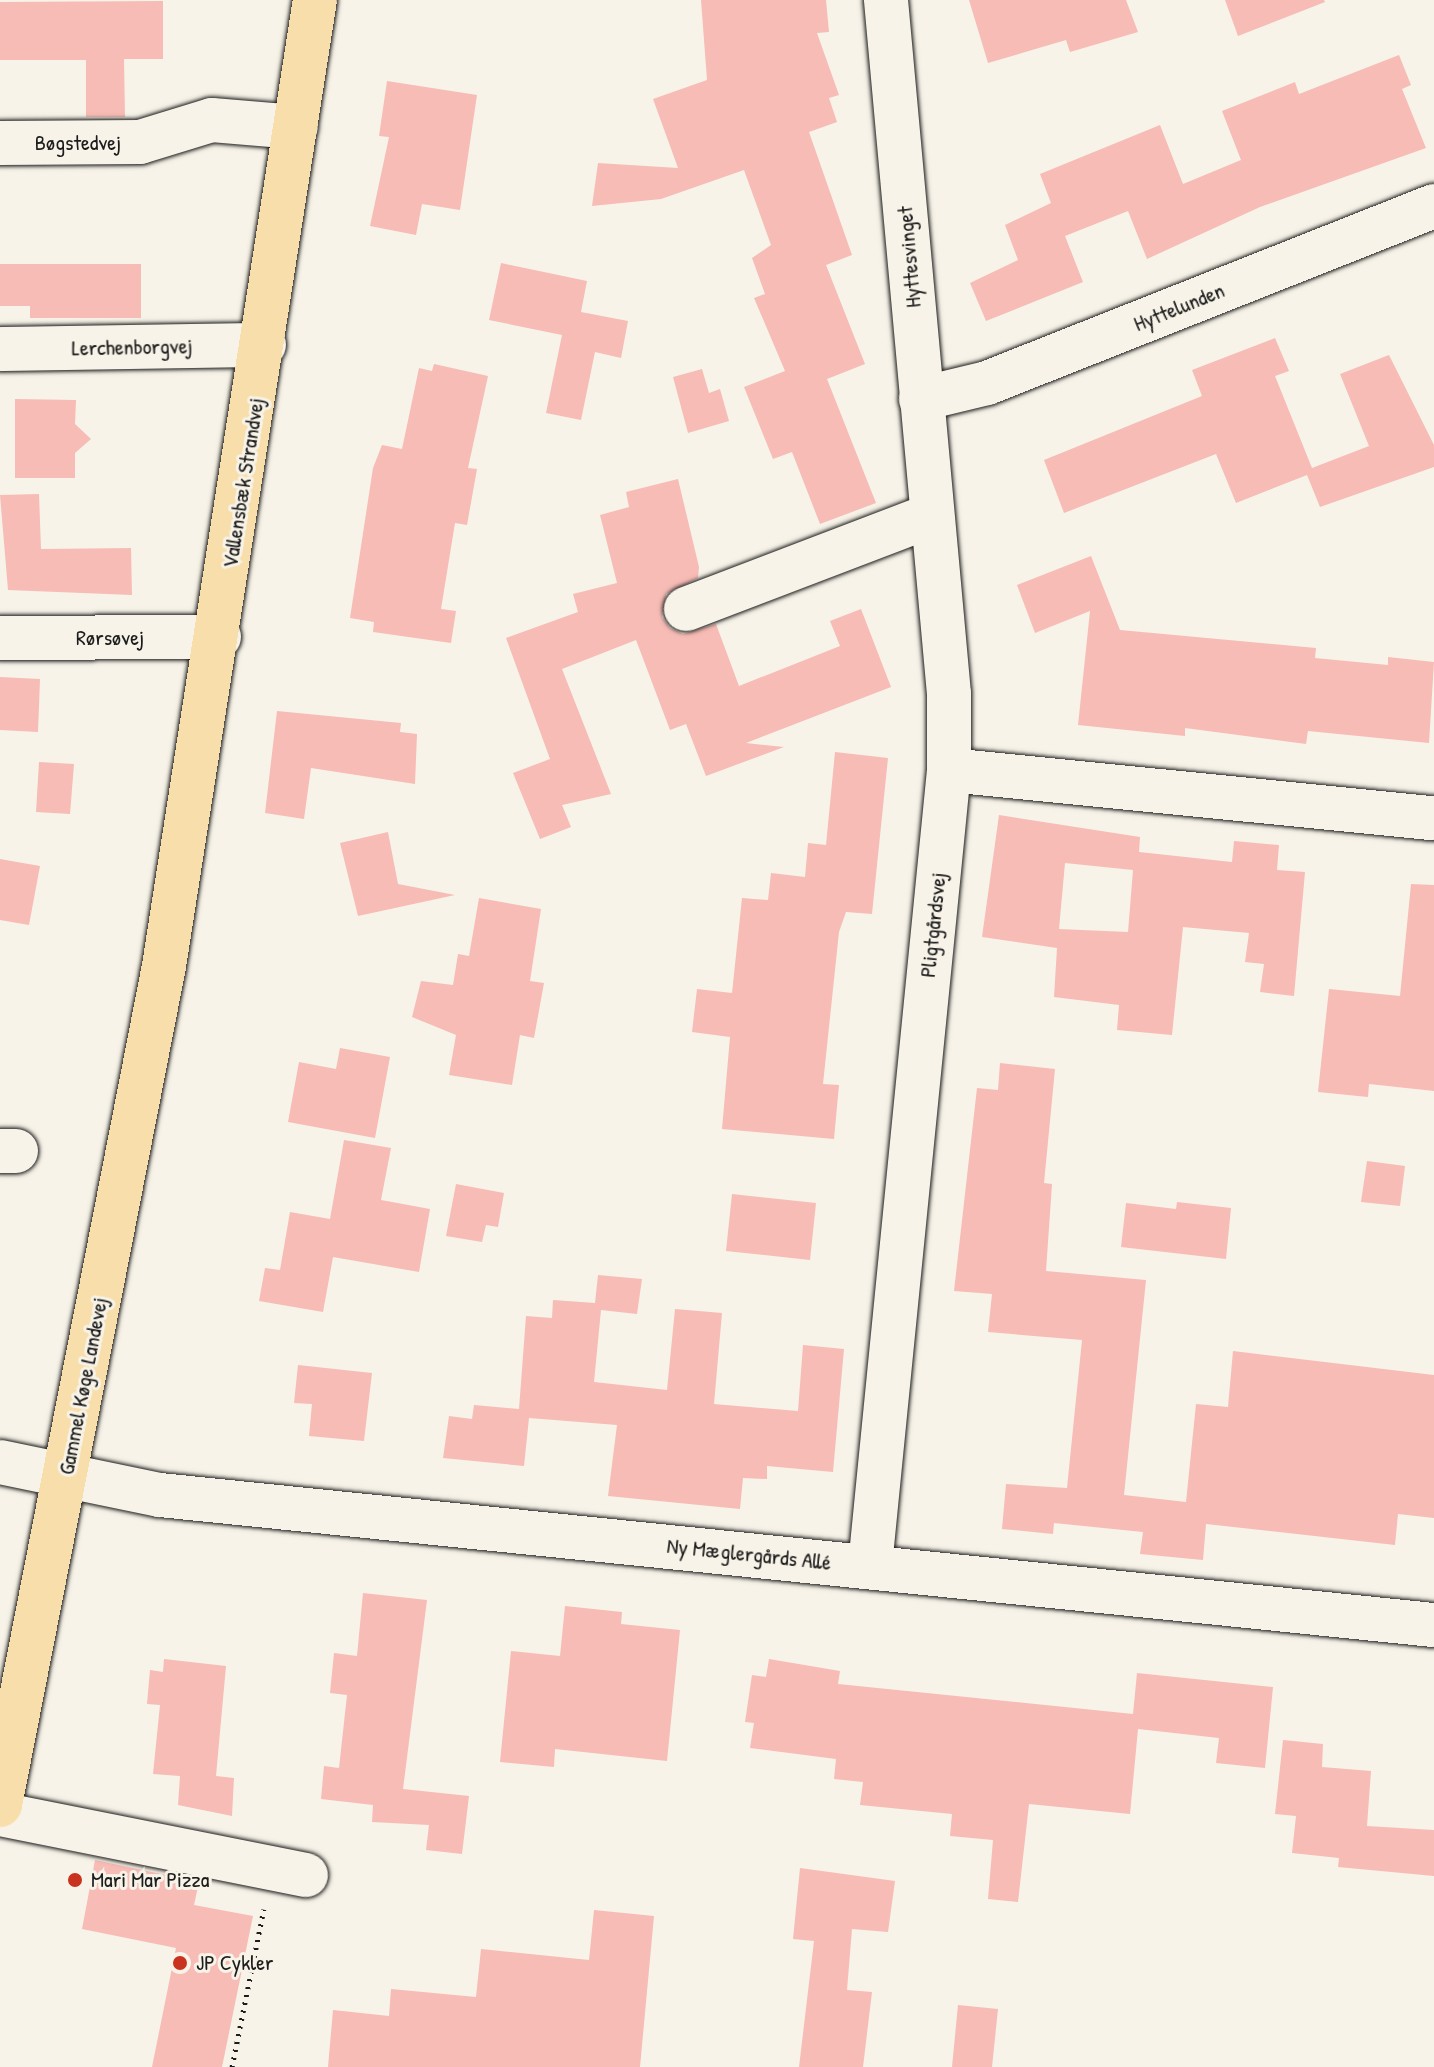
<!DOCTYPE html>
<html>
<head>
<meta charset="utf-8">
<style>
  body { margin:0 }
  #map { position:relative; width:1434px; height:2067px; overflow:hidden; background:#f7f3e8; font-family:"Patrick Hand",sans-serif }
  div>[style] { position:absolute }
  .building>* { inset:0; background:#f7bcb5 }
  .path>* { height:5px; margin-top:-2.5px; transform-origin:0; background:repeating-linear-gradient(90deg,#1c1c1c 0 2px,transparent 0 8px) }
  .roads { filter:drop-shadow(0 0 2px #1c1c1c) drop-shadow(0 0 2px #1c1c1c) }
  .minor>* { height:44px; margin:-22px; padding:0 22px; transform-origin:22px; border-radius:22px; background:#f7f3e8 }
  .major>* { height:44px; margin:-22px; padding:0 22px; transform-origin:22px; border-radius:22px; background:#f8deab }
  .dots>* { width:22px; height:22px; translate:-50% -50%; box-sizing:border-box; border:4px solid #f7f3e8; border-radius:50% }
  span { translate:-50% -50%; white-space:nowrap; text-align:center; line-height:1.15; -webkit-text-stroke:6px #f7f3e8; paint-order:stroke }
  .street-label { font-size:22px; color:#1c1c1c }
  .poi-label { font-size:22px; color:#1c1c1c }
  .left { translate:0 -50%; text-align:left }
</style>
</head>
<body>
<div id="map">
  <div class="building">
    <i style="clip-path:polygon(701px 0,826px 0,829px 32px,817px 33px,839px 95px,829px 98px,837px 122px,809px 132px,852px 255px,826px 265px,865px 364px,827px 379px,876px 503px,820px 524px,792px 452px,773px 459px,744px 387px,785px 371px,754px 298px,765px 294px,752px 258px,771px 245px,744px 170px,661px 199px,592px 206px,598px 163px,678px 168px,653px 99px,707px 80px)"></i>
    <i style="clip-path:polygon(969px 0,1126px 0,1138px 32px,1070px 52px,1066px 40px,988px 63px)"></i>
    <i style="clip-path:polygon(1225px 0,1324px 0,1325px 2px,1238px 36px)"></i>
    <i style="clip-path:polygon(163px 1px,163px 59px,124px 59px,125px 117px,86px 117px,86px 60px,0 60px,0 2px)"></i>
    <i style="clip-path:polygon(1399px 55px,1411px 85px,1402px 89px,1426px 148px,1260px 207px,1147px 259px,1128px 211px,1065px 236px,1083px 282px,986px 321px,970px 283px,1018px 260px,1005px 225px,1051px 203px,1040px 174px,1160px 125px,1183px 184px,1241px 160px,1222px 111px,1295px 82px,1299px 94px)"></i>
    <i style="clip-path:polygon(387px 81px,477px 95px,460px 210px,422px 204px,416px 235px,370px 226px,389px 137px,379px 136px)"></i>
    <i style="clip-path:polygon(501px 263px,587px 281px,581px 312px,628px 321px,621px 358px,595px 352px,581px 420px,546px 413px,562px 335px,489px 320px)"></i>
    <i style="clip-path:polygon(0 264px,141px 264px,141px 318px,30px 318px,30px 306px,0 306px)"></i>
    <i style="clip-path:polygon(1275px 338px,1289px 371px,1275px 376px,1312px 468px,1369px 446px,1340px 374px,1389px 355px,1434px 445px,1434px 467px,1320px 507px,1307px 475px,1236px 503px,1216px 454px,1064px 513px,1044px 460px,1202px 396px,1192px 370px)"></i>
    <i style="clip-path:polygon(434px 364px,488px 376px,468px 468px,477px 469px,467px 525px,455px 523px,441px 609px,456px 611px,451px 643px,373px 632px,374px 622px,350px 618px,373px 468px,382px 445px,402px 449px,419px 368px,432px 371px)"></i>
    <i style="clip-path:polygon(702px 369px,709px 393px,720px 389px,729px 421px,688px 433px,673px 377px)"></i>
    <i style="clip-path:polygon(15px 399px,76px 400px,75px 424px,91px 439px,75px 453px,75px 478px,15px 478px)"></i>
    <i style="clip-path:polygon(678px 479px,699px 567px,698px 578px,666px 594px,662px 617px,670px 628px,683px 634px,716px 624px,739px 686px,840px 646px,830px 621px,861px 609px,891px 687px,746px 743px,784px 747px,706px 776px,686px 724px,670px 730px,636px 640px,562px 669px,611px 794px,562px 805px,571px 827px,540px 839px,513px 773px,550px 759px,506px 638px,578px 612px,573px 594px,617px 583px,600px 515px,629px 507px,626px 492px)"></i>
    <i style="clip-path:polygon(39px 494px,41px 549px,131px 548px,132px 595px,8px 590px,0 495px)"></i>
    <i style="clip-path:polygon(1091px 556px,1120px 630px,1316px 648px,1315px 658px,1388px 665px,1388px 657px,1434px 662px,1429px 743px,1308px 731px,1306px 744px,1185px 728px,1185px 736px,1078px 725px,1090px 611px,1035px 633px,1017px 585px)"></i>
    <i style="clip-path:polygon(0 677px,40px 679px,38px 732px,0 730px)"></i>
    <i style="clip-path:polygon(277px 711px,401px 723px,400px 732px,417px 734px,415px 784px,311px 768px,304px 819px,265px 813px)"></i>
    <i style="clip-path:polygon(835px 752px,888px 758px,872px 914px,846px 912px,839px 932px,823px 1084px,839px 1085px,834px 1139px,722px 1129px,730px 1037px,692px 1032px,697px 989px,732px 993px,742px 898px,768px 900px,771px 873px,805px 877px,808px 843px,826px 845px)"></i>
    <i style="clip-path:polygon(39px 762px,74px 764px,70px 814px,36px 812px)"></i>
    <i style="clip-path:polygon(evenodd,999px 815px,1140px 837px,1139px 852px,1232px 862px,1234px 841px,1279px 845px,1277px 870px,1305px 872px,1294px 996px,1260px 992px,1264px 964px,1245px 962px,1249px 933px,1183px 927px,1172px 1035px,1117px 1030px,1119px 1005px,1054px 997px,1057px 948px,982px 937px,999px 815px,1065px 863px,1133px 870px,1128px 932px,1059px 929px,1065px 863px)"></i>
    <i style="clip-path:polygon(388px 832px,398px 884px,455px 895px,358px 916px,340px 843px)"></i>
    <i style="clip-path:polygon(0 859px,40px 866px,29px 925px,0 920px)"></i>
    <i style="clip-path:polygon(1411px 884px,1434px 885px,1434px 1091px,1369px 1084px,1368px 1097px,1318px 1092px,1329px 989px,1400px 996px)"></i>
    <i style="clip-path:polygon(479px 898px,541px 909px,530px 981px,544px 983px,534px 1038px,520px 1035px,512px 1085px,449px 1075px,456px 1035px,412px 1017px,421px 981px,453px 985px,458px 954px,469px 956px)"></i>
    <i style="clip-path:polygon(340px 1048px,390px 1057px,375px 1138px,288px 1122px,299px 1062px,336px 1069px)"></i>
    <i style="clip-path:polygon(1000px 1063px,1055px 1069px,1044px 1183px,1052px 1184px,1046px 1271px,1146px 1280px,1124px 1495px,1186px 1502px,1196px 1404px,1228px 1407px,1233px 1351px,1434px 1375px,1434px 1518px,1398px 1514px,1395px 1545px,1206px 1524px,1203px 1560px,1140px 1554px,1143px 1532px,1054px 1523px,1053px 1534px,1002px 1529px,1006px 1484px,1067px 1488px,1082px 1340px,988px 1332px,992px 1294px,954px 1291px,977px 1088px,998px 1090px)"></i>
    <i style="clip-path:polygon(344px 1140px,391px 1148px,381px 1200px,430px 1209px,419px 1272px,333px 1257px,323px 1312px,259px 1301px,265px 1268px,280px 1270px,290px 1212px,330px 1219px)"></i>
    <i style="clip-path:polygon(1367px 1161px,1405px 1166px,1400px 1206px,1361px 1202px)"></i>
    <i style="clip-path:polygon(456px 1184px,504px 1193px,498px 1227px,486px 1225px,482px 1242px,446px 1236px)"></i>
    <i style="clip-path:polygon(732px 1194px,816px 1203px,810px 1260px,726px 1251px)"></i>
    <i style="clip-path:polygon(1177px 1202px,1231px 1208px,1226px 1259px,1121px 1247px,1126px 1203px,1176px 1209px)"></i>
    <i style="clip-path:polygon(598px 1275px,642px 1279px,637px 1314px,601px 1310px,594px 1382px,667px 1390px,675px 1309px,722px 1313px,714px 1404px,798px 1411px,803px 1345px,844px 1349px,833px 1472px,767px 1466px,767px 1479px,743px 1478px,740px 1509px,608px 1496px,617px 1425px,529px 1418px,524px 1466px,443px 1458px,449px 1416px,472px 1419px,474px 1405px,519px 1409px,526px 1316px,552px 1318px,553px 1300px,595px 1303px)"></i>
    <i style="clip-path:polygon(298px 1365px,372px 1373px,364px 1441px,309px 1436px,312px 1404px,294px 1403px)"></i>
    <i style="clip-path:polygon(363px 1593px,427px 1600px,403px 1789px,469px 1796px,462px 1854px,426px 1850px,429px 1825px,372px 1822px,373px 1805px,321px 1799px,324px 1766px,339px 1768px,347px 1695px,330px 1693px,334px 1653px,357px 1656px)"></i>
    <i style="clip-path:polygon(565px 1606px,622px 1612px,621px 1624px,680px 1630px,667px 1761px,555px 1749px,554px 1767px,500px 1762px,511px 1651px,560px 1656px)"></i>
    <i style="clip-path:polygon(164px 1659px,226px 1666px,216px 1776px,234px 1778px,232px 1816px,178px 1805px,180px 1776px,153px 1774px,160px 1705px,147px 1704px,150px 1670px,163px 1672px)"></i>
    <i style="clip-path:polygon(769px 1659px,840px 1671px,838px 1684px,1133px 1714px,1137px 1673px,1273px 1687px,1265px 1768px,1216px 1763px,1219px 1738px,1138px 1729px,1130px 1814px,1029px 1804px,1018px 1902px,988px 1899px,993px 1840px,950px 1836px,952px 1814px,860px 1805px,863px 1782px,834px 1779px,836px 1759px,750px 1748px,754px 1723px,745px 1722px,752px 1675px,766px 1677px)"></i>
    <i style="clip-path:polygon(1283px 1740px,1323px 1744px,1322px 1767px,1371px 1771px,1367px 1826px,1434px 1830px,1434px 1876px,1338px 1867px,1339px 1858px,1292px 1853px,1296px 1816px,1275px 1814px)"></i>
    <i style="clip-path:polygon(95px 1860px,199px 1882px,194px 1905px,253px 1916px,222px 2067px,152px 2067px,176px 1948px,82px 1929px)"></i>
    <i style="clip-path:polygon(800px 1868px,895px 1881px,888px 1932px,852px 1929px,847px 1990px,872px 1992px,863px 2067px,799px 2067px,814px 1941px,793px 1939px)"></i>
    <i style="clip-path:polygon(594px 1910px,654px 1916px,640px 2067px,328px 2067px,333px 2010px,389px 2016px,391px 1989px,476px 1997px,481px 1949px,589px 1960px)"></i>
    <i style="clip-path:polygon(958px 2005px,998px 2009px,992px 2067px,952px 2067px)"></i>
  </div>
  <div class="path">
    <i style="left:232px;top:2067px;width:161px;rotate:-78.6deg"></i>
  </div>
  <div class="roads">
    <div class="minor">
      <i style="left:0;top:143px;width:140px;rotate:-0.4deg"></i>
      <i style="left:140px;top:142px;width:75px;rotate:-17deg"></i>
      <i style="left:212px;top:120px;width:84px;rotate:4.8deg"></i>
      <i style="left:0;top:349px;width:264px;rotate:-0.9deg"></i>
      <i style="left:921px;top:399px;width:68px;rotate:-13.6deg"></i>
      <i style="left:987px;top:383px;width:481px;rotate:-21.6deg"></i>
      <i style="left:686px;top:609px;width:263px;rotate:-20.9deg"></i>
      <i style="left:0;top:638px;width:219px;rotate:-0.3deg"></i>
      <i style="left:949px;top:770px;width:487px;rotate:5.7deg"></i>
      <i style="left:0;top:1151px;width:16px"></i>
      <i style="left:0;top:1462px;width:163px;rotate:11.7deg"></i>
      <i style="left:160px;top:1495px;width:1281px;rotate:5.83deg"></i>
      <i style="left:870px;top:1566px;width:800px;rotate:-84.33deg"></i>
      <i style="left:949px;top:770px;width:76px;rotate:-90deg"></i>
      <i style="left:949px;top:694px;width:697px;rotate:-95.19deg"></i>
      <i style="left:0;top:1814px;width:312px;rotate:11.3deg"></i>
    </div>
    <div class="major">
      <i style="left:0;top:1805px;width:855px;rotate:-78.94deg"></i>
      <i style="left:164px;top:966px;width:978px;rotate:-81.12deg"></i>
    </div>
  </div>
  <div class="dots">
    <i style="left:75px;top:1880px;background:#c8321e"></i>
    <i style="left:180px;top:1963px;background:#c8321e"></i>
  </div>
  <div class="street-label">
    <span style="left:78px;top:143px">Bøgstedvej</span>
    <span style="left:909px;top:257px;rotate:-95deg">Hyttesvinget</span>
    <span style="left:1179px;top:307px;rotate:-22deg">Hyttelunden</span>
    <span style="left:132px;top:347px;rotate:-1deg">Lerchenborgvej</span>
    <span style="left:243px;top:483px;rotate:-81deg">Vallensbæk Strandvej</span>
    <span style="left:110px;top:638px">Rørsøvej</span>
    <span style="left:933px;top:925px;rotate:-84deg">Pligtgårdsvej</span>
    <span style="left:83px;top:1386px;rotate:-79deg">Gammel Køge Landevej</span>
    <span style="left:749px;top:1554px;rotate:6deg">Ny Mæglergårds Allé</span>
  </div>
  <div class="poi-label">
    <span class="left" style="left:91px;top:1880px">Mari Mar Pizza</span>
    <span class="left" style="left:196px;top:1963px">JP Cykler</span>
  </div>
</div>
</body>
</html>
